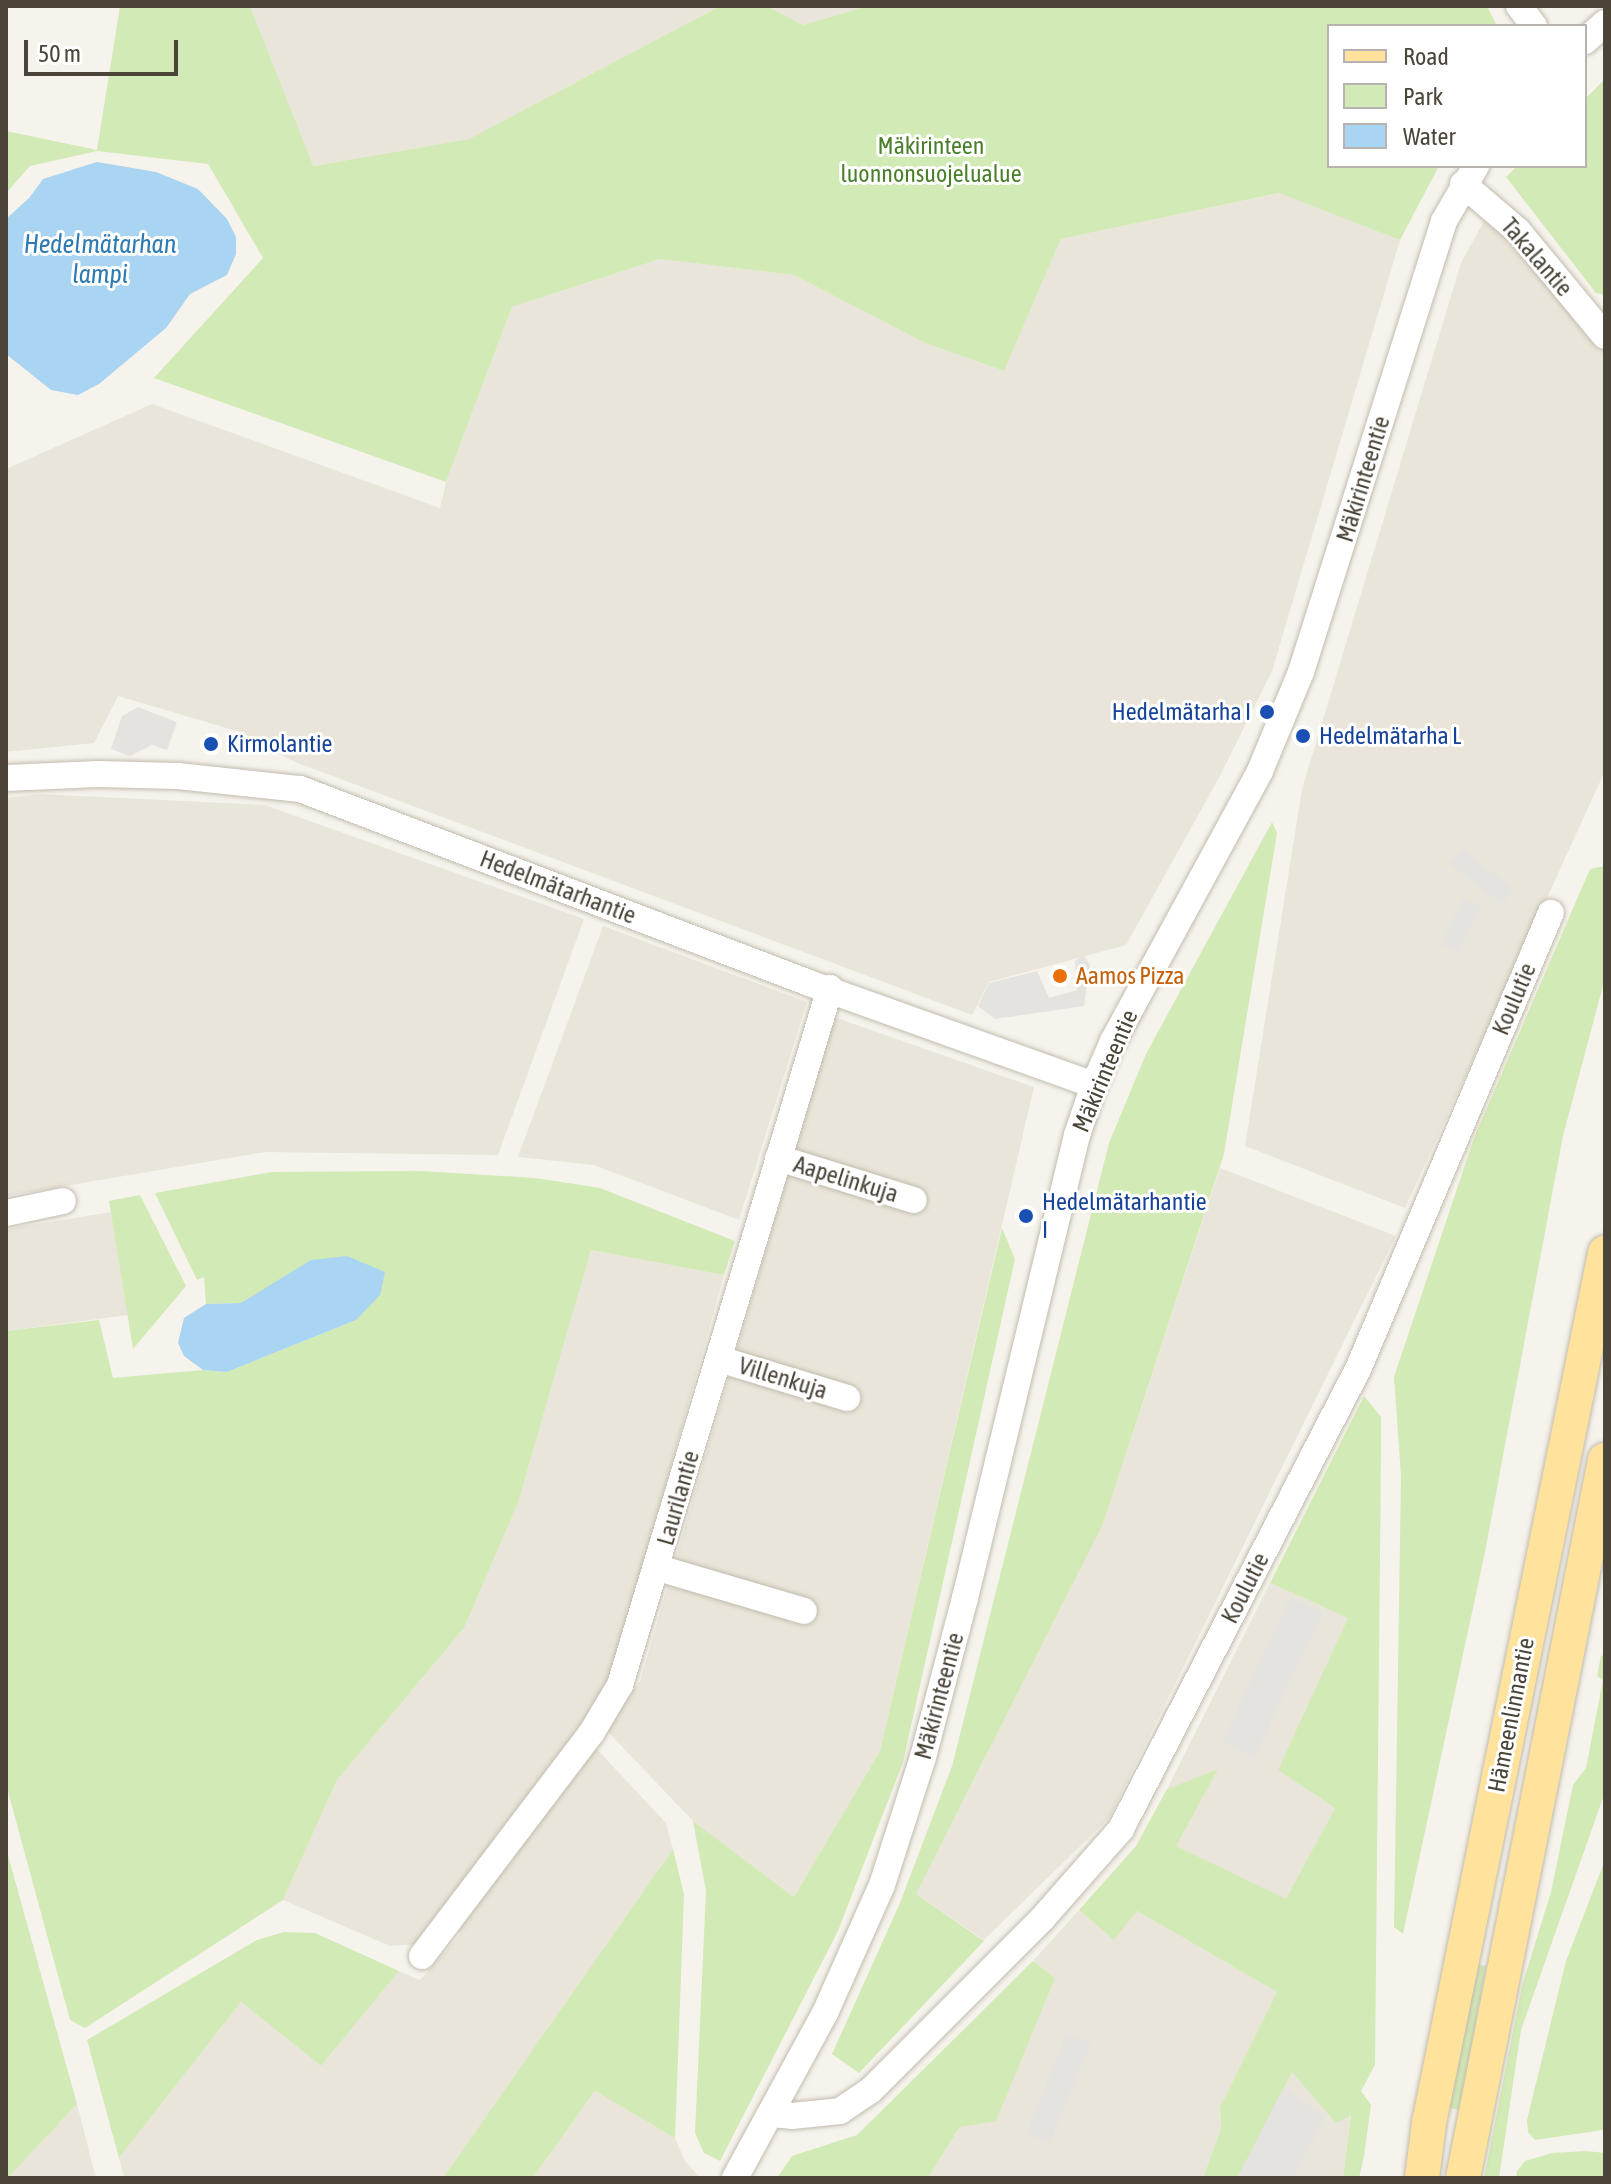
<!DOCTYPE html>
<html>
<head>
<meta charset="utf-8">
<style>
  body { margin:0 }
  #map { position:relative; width:1611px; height:2184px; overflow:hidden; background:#f6f3ec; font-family:"Asap Condensed",sans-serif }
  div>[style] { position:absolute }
  .residential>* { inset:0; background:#eae5da }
  .green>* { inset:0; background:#d2eab5 }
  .parking>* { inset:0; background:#e5e3e0 }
  .water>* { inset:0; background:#a9d4f2 }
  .roads { filter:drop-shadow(0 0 2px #c2bbae) drop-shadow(0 0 2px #c2bbae) }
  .minor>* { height:26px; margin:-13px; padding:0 13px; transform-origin:13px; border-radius:13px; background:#fff }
  .major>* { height:34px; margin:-17px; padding:0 17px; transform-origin:17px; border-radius:17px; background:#ffe39c }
  .dots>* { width:22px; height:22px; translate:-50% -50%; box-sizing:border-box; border:4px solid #fff; border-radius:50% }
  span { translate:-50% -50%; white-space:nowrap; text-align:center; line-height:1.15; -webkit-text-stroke:6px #fff; paint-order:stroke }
  .park-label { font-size:24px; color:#4a7f2a }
  .street-label { font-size:24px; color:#4b4439 }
  .transit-label { font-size:24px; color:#164399 }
  .right { translate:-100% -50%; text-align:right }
  .left { translate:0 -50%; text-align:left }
  .food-label { font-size:24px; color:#c56008 }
  .water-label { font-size:26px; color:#2e7ab2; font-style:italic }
  .frame { position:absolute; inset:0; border:8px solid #4b4439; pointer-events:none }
  .legend { position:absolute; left:1327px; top:24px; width:260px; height:144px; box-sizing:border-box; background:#fff; border:2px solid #b7b4b0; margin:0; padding:10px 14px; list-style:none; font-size:24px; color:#4b4439 }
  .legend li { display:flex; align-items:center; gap:16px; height:40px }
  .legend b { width:40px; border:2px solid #b7b4b0 }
  .scale { position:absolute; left:24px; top:40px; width:154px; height:36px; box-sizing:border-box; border:4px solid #4b4439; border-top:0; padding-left:10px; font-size:24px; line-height:28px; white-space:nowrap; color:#4b4439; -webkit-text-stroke:6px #fff; paint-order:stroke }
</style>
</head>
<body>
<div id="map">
  <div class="residential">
    <i style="clip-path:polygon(250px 6px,720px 6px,469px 139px,312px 166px)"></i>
    <i style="clip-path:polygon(767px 6px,868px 6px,803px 25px)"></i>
    <i style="clip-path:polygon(1280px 193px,1400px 240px,1272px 671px,1221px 774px,1126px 945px,989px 982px,972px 1015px,295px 762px,240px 732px,118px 696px,94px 743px,6px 752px,6px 469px,152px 404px,440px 508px,446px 482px,512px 307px,660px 259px,794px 275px,925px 343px,1004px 371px,1061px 239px)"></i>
    <i style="clip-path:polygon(1484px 221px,1511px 240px,1605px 346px,1605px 771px,1405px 1208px,1245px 1146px,1302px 789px,1461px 263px)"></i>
    <i style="clip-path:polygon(38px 794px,265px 805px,584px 919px,498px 1155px,265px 1152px,6px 1196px,6px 798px)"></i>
    <i style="clip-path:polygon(603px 926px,807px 1002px,739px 1220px,594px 1165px,518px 1157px)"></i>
    <i style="clip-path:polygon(834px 1017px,1034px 1087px,880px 1751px,794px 1897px,693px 1821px,607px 1731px,640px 1681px)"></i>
    <i style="clip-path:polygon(1220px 1168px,1396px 1236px,1109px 1818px,984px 1940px,916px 1894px,1103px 1524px)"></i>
    <i style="clip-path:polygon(111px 1212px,128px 1315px,6px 1331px,6px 1229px)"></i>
    <i style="clip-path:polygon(591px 1250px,724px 1275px,616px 1664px,595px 1710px,417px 1944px,390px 1946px,283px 1900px,337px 1780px,464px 1628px,518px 1503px)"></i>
    <i style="clip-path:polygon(1270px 1583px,1348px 1618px,1279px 1770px,1335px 1808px,1286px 1900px,1175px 1846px,1217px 1770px,1167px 1789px)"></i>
    <i style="clip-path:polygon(593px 1745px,666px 1823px,673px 1849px,443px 2178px,124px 2178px,119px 2158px,241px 2002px,321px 2066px,399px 1971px,420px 1980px,460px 1935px,457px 1919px)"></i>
    <i style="clip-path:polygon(1079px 1910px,1114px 1939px,1137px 1911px,1277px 1992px,1220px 2107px,1221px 2128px,1203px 2178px,928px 2178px,1055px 1978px,1033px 1961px)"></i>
    <i style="clip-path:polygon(1292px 2071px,1336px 2123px,1351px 2114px,1343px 2178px,1239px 2178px)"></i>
    <i style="clip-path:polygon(595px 2091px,675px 2138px,685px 2161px,700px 2178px,533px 2178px)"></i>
    <i style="clip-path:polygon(77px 2104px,96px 2178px,8px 2178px)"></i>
  </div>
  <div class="green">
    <i style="clip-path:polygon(120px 6px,250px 6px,313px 166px,469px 139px,720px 6px,767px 6px,803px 25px,868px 6px,1487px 6px,1497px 26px,1329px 26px,1329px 166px,1439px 166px,1400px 240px,1279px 193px,1061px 239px,1004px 371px,925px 343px,794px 275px,660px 259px,512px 307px,446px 482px,154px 378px,263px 258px,208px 164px,97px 151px,30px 166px,6px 193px,6px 131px,97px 150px)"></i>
    <i style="clip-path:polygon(1605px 79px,1605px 295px,1596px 293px,1506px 177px,1517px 166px,1585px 166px,1585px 99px)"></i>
    <i style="clip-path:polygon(1272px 822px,1277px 833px,1224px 1154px,1103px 1524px,916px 1894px,984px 1941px,859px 2073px,832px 2054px,900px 1903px,952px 1766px,1109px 1143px,1146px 1054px)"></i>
    <i style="clip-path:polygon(1605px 866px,1605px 978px,1563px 1136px,1485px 1552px,1403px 1934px,1394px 1927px,1401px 1476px,1394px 1377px,1474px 1138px,1590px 869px)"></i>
    <i style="clip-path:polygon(420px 1171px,535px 1178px,600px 1188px,735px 1241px,724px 1275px,591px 1250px,518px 1503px,464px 1628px,337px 1780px,283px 1900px,85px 2028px,70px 2020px,6px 1784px,6px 1331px,99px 1320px,113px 1378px,203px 1370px,227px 1372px,356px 1320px,241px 1303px,206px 1304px,204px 1277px,197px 1280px,155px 1193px,272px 1172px)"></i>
    <i style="clip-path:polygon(140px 1195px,186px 1286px,133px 1349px,109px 1201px)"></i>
    <i style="clip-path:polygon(1002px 1228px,1015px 1259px,903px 1762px,838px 1931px,720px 2161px,704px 2153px,695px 2133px,706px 1891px,693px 1821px,794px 1897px,880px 1751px)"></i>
    <i style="clip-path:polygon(1364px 1396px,1381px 1417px,1381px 1452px,1375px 2065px,1361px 2091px,1371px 2105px,1364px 2156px,1359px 2178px,1343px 2178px,1351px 2115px,1336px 2123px,1292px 2072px,1239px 2178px,1203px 2178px,1221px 2128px,1220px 2107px,1277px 1992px,1137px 1911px,1114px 1940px,1079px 1910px,1136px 1846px,1167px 1789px,1218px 1769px,1176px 1846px,1286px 1899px,1335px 1808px,1278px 1770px,1348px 1618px,1270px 1583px)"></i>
    <i style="clip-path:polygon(1605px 1654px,1605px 1792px,1521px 2030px,1499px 2178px,1484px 2178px,1522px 1986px,1551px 1892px,1573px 1785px,1586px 1768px,1603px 1680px,1597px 1676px,1601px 1656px)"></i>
    <i style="clip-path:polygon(6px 1848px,77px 2104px,8px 2178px,6px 2178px)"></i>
    <i style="clip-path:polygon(673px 1849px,684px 1894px,675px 2138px,595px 2091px,533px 2178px,443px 2178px)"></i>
    <i style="clip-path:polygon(1605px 1860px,1603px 2130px,1535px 2140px,1528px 2132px,1527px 2120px,1566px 1961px)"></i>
    <i style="clip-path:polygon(284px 1932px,315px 1933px,399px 1971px,321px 2066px,241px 2002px,119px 2158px,87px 2040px,257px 1940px)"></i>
    <i style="clip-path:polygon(1033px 1961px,1055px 1978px,996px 2121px,960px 2127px,928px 2178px,777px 2178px,792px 2156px,857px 2135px)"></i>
    <i style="clip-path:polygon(1476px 1964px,1486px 1966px,1460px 2110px,1448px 2108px)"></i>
    <i style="clip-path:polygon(1587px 2151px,1605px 2153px,1605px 2178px,1516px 2178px,1517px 2171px,1525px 2161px,1552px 2153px)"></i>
  </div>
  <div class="parking">
    <i style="clip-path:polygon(138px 707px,177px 722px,167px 750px,152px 745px,130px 756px,111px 749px,122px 716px)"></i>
    <i style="clip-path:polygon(1462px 849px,1513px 889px,1502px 904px,1450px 864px)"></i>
    <i style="clip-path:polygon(1463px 898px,1481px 907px,1459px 952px,1441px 944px)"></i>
    <i style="clip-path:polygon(1083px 955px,1090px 965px,1084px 1006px,995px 1019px,978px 1006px,989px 983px,1037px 971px,1049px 998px,1077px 990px,1075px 961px)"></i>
    <i style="clip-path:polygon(1290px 1597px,1323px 1612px,1254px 1758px,1222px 1742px)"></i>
    <i style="clip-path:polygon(1067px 2033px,1091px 2043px,1050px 2143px,1026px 2134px)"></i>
    <i style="clip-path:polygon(1284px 2087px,1325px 2117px,1293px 2178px,1237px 2178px)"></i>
  </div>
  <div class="water">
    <i style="clip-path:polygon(97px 162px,156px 172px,198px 189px,227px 219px,236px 237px,236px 254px,227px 275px,190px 294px,166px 328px,99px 384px,78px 395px,51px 390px,6px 354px,6px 219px,29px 198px,43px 179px)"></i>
    <i style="clip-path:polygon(347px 1256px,385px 1272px,380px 1295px,356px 1320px,227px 1372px,203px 1370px,184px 1356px,178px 1343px,184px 1318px,206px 1304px,241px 1303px,311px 1260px)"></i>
  </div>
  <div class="roads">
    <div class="minor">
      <i style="left:1519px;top:6px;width:25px;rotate:53deg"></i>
      <i style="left:1585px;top:41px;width:27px;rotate:-42deg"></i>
      <i style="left:1463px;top:184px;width:72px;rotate:40.5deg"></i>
      <i style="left:1518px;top:231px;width:136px;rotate:50.4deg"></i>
      <i style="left:6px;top:778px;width:92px;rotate:-2.5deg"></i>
      <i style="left:98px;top:774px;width:80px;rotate:1.4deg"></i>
      <i style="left:178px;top:776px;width:123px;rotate:6.1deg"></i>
      <i style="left:300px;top:789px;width:545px;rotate:20.86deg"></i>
      <i style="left:809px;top:983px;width:303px;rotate:19.7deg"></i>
      <i style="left:778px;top:1158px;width:142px;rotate:17.2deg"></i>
      <i style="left:6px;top:1213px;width:58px;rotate:-11.9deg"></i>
      <i style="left:719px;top:1359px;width:134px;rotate:16.9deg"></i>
      <i style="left:658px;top:1568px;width:152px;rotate:16.4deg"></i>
      <i style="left:422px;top:1956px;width:281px;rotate:-52.8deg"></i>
      <i style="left:592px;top:1732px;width:55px;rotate:-59.2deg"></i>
      <i style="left:620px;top:1685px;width:728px;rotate:-73.23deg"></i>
      <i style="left:770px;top:2114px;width:22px;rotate:5deg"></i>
      <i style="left:792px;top:2116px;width:48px;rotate:-5.9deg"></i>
      <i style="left:840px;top:2111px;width:37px;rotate:-34deg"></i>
      <i style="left:871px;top:2090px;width:242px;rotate:-45deg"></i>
      <i style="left:1042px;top:1919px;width:120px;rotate:-48.7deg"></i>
      <i style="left:1121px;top:1829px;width:520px;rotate:-62.74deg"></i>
      <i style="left:1359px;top:1367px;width:493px;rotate:-67.1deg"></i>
      <i style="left:735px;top:2178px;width:188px;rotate:-61.4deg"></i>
      <i style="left:825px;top:2013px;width:140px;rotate:-66deg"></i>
      <i style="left:882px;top:1885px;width:134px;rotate:-72.2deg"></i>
      <i style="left:923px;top:1757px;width:164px;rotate:-75.2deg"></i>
      <i style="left:965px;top:1598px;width:476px;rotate:-76.4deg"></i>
      <i style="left:1077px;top:1135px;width:53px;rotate:-71.2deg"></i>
      <i style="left:1094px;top:1085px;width:48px;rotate:-66.6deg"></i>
      <i style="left:1113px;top:1041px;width:307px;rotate:-61.4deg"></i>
      <i style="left:1260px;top:771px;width:107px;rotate:-67.5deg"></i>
      <i style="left:1301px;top:672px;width:473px;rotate:-72.4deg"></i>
      <i style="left:1444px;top:221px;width:64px;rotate:-59.8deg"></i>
    </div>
    <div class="major">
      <i style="left:1422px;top:2178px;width:55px;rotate:-82.7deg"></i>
      <i style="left:1429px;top:2123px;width:888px;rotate:-78.56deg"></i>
      <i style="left:1463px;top:2178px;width:732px;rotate:-78.81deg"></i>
    </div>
  </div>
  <div class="dots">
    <i style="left:1267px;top:712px;background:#1a4fb4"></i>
    <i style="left:1303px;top:736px;background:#1a4fb4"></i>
    <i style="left:211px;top:744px;background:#1a4fb4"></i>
    <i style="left:1060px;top:976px;background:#e8710a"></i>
    <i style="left:1026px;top:1216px;background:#1a4fb4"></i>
  </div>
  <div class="park-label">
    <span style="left:931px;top:160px">Mäkirinteen<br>luonnonsuojelualue</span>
  </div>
  <div class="street-label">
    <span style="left:1537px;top:257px;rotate:49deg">Takalantie</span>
    <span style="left:1363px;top:479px;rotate:-73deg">Mäkirinteentie</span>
    <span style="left:558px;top:887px;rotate:21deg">Hedelmätarhantie</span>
    <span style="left:1514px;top:999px;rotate:-67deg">Koulutie</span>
    <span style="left:1105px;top:1071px;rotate:-67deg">Mäkirinteentie</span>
    <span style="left:846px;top:1179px;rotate:17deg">Aapelinkuja</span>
    <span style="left:783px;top:1378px;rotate:17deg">Villenkuja</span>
    <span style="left:678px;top:1498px;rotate:-74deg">Laurilantie</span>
    <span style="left:1245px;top:1588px;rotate:-63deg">Koulutie</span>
    <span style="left:939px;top:1696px;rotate:-75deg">Mäkirinteentie</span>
    <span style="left:1511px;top:1715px;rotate:-79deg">Hämeenlinnantie</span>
  </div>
  <div class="transit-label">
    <span class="right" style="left:1251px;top:712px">Hedelmätarha I</span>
    <span class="left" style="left:1319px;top:736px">Hedelmätarha L</span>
    <span class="left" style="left:227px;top:744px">Kirmolantie</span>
    <span class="left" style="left:1042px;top:1216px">Hedelmätarhantie<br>I</span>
  </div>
  <div class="food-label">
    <span class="left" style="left:1076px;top:976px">Aamos Pizza</span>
  </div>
  <div class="water-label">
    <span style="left:100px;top:260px">Hedelmätarhan<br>lampi</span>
  </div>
  <div class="frame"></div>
  <ul class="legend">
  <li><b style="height:10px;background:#ffe39c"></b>Road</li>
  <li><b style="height:22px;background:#d2eab5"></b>Park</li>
  <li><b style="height:22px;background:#a9d4f2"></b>Water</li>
  </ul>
  <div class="scale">50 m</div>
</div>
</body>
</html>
